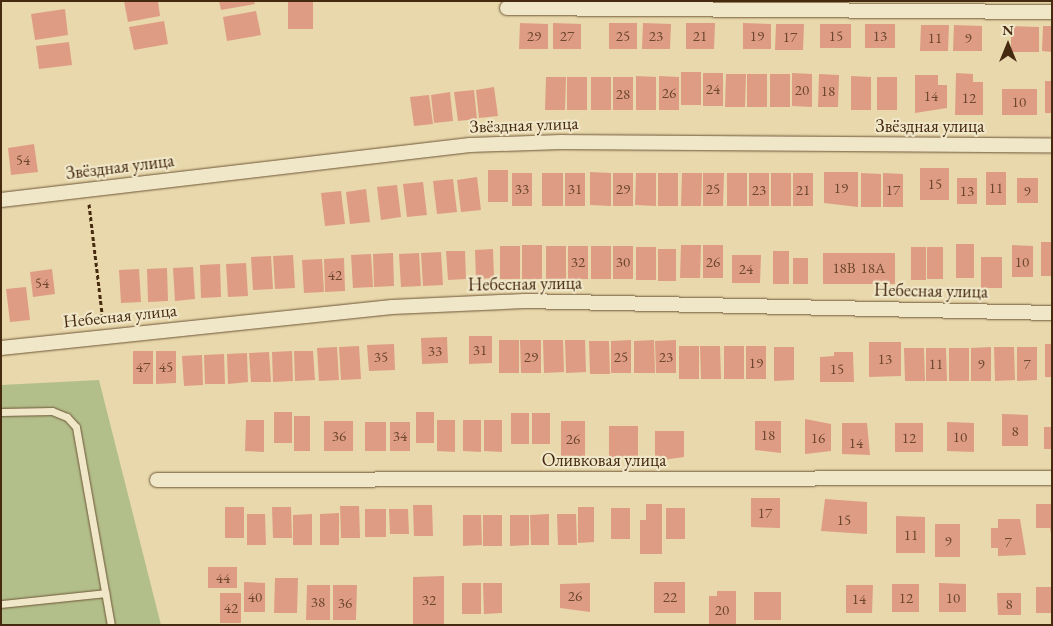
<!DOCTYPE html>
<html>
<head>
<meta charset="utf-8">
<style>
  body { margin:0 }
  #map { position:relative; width:1053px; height:626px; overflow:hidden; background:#e8d8ab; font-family:"EB Garamond",serif }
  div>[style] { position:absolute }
  .green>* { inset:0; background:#b3bf8b }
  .building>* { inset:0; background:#df9c85 }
  .path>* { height:3px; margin-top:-1.5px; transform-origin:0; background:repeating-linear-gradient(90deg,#452a10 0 4px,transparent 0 6.5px) }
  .roads { filter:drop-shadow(0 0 1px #6e5637) drop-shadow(0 0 1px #6e5637) }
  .lane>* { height:7px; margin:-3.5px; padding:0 3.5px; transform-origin:3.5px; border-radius:3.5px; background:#f0e6c8 }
  .street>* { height:14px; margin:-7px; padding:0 7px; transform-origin:7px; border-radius:7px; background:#f0e6c8 }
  span { translate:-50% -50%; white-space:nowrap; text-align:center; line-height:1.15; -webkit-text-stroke:4.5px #f0e6c8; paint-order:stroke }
  .number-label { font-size:15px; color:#6c462d }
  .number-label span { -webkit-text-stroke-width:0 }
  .street-label { font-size:18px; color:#452a10 }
  .frame { position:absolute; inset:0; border:2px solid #452a10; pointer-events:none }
  .north { position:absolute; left:983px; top:20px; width:50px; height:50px; -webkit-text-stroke:4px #f0e6c8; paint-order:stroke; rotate:0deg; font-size:14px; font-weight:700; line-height:20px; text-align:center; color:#452a10 }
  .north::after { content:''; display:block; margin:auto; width:18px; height:22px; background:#452a10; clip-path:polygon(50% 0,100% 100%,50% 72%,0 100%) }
</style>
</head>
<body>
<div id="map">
  <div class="green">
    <i style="clip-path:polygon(99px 380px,161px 625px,1px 625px,1px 385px)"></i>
  </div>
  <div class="building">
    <i style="clip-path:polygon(124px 1px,158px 1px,160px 16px,128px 22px)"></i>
    <i style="clip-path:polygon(219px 1px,254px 1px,255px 4px,221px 10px)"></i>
    <i style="clip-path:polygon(288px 1px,313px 1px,313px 29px,288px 29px)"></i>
    <i style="clip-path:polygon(65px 9px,68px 35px,35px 40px,31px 14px)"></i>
    <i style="clip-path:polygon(256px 11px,261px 35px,227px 41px,223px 17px)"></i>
    <i style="clip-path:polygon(164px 21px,168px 44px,134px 50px,129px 27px)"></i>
    <i style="clip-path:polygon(520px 23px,548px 24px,548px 49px,519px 49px)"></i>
    <i style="clip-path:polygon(553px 23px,581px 24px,581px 49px,553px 49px)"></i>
    <i style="clip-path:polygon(609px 23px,637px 23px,637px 49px,609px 49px)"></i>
    <i style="clip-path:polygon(643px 23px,671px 24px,670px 49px,642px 49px)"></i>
    <i style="clip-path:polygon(686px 23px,715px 23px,714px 49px,686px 49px)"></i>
    <i style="clip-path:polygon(743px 23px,771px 24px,771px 49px,743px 49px)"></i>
    <i style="clip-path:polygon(776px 24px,804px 24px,803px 50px,775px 50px)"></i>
    <i style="clip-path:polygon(820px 24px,851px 24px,851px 48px,820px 48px)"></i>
    <i style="clip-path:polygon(865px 24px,895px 24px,895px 48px,865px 48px)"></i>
    <i style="clip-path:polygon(921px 25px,949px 25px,948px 51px,920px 51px)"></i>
    <i style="clip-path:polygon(954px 25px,982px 26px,982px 51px,953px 51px)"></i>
    <i style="clip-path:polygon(1011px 26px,1039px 27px,1039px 52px,1011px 52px)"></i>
    <i style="clip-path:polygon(1043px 26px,1052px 26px,1052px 52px,1042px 51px)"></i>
    <i style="clip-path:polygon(69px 42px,72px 65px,39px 69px,36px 46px)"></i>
    <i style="clip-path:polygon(681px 72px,701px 72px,701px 105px,681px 105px)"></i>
    <i style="clip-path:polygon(703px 73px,723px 73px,723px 106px,703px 106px)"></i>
    <i style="clip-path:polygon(792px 73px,812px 74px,812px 107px,792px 106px)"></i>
    <i style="clip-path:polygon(956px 73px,973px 74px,973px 82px,983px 82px,983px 115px,955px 115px)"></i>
    <i style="clip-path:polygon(726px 74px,746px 74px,745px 107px,725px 107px)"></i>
    <i style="clip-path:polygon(747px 74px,767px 74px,767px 107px,747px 107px)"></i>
    <i style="clip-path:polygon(770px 74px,790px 74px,790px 107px,770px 107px)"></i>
    <i style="clip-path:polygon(819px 74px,839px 75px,838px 107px,818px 107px)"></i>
    <i style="clip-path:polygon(915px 75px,938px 75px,938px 85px,947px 85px,947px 108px,915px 113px)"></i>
    <i style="clip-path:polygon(636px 76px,656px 77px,656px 110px,636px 110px)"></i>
    <i style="clip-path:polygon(659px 76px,679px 77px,679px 110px,659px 110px)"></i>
    <i style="clip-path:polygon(851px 76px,871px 77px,871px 110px,851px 110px)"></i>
    <i style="clip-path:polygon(546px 77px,566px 77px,565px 110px,545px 110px)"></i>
    <i style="clip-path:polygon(567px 77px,587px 77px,587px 110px,567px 110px)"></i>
    <i style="clip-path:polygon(591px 77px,611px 77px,611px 110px,591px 110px)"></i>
    <i style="clip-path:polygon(613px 77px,633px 77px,633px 110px,613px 110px)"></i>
    <i style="clip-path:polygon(877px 77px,897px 77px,897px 110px,877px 110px)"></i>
    <i style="clip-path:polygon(1045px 81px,1052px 81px,1052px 113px,1045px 113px)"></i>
    <i style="clip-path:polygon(494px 87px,498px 116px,479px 118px,476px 90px)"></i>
    <i style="clip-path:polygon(1002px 89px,1037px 89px,1037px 115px,1002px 115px)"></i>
    <i style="clip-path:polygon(474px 90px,477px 119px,458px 121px,454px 92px)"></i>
    <i style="clip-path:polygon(450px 92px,453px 121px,434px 123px,431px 95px)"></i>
    <i style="clip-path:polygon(429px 95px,433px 124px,414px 126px,410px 97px)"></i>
    <i style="clip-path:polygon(34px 144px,38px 172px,11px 175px,8px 148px)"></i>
    <i style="clip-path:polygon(920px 168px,949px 168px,949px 200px,920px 200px)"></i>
    <i style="clip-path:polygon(488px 170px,508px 170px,508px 202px,488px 202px)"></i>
    <i style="clip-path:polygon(590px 172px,611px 173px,611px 206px,590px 205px)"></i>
    <i style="clip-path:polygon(824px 172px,858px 172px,858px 207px,824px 203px)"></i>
    <i style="clip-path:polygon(986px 172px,1006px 172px,1006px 205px,986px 205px)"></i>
    <i style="clip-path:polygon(512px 173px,532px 173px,532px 206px,512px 206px)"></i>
    <i style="clip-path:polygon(542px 173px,563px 173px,563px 206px,542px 206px)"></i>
    <i style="clip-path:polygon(565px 173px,585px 173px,585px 206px,565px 206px)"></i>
    <i style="clip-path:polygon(613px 173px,633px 173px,633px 206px,613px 206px)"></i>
    <i style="clip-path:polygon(636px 173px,656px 173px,656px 206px,635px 205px)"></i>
    <i style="clip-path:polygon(658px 173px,678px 173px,678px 206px,658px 206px)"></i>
    <i style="clip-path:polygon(682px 173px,702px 173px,701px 206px,681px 206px)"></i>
    <i style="clip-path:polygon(703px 173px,724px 173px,723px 206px,703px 206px)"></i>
    <i style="clip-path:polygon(727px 173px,747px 173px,747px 206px,727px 206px)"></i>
    <i style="clip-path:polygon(749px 173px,769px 173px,769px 206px,749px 206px)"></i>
    <i style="clip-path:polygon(771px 173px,791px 173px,791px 206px,771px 206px)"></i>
    <i style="clip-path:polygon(793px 173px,813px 173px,813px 206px,793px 206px)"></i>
    <i style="clip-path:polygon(861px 173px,881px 174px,881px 207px,861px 207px)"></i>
    <i style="clip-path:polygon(883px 173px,903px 174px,903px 207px,883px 207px)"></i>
    <i style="clip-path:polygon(477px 177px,481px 210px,461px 212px,457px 180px)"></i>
    <i style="clip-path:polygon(957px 178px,977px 178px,977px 204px,957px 204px)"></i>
    <i style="clip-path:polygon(1017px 178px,1038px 178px,1038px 203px,1017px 203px)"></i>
    <i style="clip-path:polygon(453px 179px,457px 212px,437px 214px,433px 181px)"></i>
    <i style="clip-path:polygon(423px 182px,427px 215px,407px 217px,403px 184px)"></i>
    <i style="clip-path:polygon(397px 185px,401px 217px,381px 220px,377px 187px)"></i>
    <i style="clip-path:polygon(366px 189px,370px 222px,350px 224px,346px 192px)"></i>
    <i style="clip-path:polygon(341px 191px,345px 224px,325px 226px,321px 193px)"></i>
    <i style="clip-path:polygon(1041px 242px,1052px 242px,1052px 276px,1041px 276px)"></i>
    <i style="clip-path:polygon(956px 244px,974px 244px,974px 278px,956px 278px)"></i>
    <i style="clip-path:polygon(522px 245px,542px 245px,542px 279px,522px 279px)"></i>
    <i style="clip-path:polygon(681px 245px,701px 245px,700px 278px,680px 278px)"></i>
    <i style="clip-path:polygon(703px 245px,723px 245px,723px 278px,703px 278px)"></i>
    <i style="clip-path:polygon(1012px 245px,1033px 246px,1033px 277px,1012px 277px)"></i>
    <i style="clip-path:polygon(500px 246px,520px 246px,520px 279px,500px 279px)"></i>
    <i style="clip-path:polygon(546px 246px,566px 246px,566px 279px,546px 279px)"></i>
    <i style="clip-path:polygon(568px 246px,588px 246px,588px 279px,568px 279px)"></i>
    <i style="clip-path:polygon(591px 246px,611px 246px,611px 279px,591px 279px)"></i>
    <i style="clip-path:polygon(613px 246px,633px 246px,633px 279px,613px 279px)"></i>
    <i style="clip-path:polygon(636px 247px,656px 247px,656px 280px,636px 280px)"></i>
    <i style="clip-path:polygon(911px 247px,926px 247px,926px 280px,911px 280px)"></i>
    <i style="clip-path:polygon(927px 247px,943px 247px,943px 279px,927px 279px)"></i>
    <i style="clip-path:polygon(493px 249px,494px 278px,476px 279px,475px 250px)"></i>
    <i style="clip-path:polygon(658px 249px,676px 249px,676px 281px,658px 281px)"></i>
    <i style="clip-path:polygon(446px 251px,465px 251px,466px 279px,448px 280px)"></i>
    <i style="clip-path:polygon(773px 251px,789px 251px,789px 284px,773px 284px)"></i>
    <i style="clip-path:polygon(441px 252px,443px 285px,423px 286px,421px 253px)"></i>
    <i style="clip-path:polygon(393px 253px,394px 286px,374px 287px,373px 254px)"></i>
    <i style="clip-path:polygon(419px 253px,421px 286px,401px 287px,399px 254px)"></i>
    <i style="clip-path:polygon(823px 253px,895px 253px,895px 284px,823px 284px)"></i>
    <i style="clip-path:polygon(371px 254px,373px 287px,353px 288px,351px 255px)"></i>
    <i style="clip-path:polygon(293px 255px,295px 288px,275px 289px,273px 256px)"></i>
    <i style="clip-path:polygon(732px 255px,761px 255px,760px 283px,732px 283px)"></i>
    <i style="clip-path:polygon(271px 256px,273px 289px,253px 290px,251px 257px)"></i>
    <i style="clip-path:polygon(981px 257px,1002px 257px,1002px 288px,981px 288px)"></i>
    <i style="clip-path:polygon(344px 258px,345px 291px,325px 292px,324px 259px)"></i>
    <i style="clip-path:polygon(793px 258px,808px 258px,808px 284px,793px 284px)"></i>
    <i style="clip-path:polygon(322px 259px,324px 292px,304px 293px,302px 260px)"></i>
    <i style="clip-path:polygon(246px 263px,248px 296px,228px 297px,226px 264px)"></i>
    <i style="clip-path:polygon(220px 264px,221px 297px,201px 298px,200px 265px)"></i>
    <i style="clip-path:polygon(193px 267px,195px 299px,175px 301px,173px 268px)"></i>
    <i style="clip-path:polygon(167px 268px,168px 301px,148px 302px,147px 269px)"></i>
    <i style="clip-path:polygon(52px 269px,55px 294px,33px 297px,30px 272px)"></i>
    <i style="clip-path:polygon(139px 269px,141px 302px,121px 303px,119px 270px)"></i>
    <i style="clip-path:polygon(26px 287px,30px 320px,10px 322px,6px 289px)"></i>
    <i style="clip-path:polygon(469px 336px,492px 336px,492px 363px,469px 364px)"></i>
    <i style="clip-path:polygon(447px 337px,448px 363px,422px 364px,421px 338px)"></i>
    <i style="clip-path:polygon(499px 340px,519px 340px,519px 373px,499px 373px)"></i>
    <i style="clip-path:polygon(520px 340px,541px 340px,541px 373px,521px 373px)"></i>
    <i style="clip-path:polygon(543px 340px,563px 340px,564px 372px,544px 373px)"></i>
    <i style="clip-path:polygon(565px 340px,585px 340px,586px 372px,566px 373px)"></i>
    <i style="clip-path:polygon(631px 340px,631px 373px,611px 373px,611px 341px)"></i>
    <i style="clip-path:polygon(654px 340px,655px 373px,634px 373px,634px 341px)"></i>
    <i style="clip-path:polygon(676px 340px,676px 373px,656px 373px,655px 341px)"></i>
    <i style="clip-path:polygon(589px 341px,609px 341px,610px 374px,590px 374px)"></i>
    <i style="clip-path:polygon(869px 342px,901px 342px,901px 376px,869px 377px)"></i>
    <i style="clip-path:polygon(394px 344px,395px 370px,369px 371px,367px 345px)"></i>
    <i style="clip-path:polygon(1045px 344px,1052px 344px,1052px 377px,1045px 377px)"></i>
    <i style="clip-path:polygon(359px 346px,361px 379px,341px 380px,339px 347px)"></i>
    <i style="clip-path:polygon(679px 346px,699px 346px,699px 379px,679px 379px)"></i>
    <i style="clip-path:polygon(700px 346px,720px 346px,721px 379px,701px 379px)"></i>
    <i style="clip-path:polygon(724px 346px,744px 346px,744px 379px,724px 379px)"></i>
    <i style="clip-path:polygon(746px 346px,766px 346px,766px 379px,746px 379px)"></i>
    <i style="clip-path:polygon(337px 347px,339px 380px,319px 381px,317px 348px)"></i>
    <i style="clip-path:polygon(774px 347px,794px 347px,794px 380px,774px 381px)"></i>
    <i style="clip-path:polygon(991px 347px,991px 381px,971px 381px,971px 348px)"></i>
    <i style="clip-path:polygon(994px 347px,1014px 347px,1015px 380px,995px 381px)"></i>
    <i style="clip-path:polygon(1017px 347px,1037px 347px,1037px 380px,1017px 381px)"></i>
    <i style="clip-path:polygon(904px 348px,924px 348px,925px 381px,905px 381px)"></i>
    <i style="clip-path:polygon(926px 348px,946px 348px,947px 381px,926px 381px)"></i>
    <i style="clip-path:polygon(949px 348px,969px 348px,969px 381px,949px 381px)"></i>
    <i style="clip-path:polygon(133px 351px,153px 351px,153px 384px,133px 384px)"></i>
    <i style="clip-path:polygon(156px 351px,176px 351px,176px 383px,156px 384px)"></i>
    <i style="clip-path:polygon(292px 351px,293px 381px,273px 382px,272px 352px)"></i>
    <i style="clip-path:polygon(294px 351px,313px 351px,315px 380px,295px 381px)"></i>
    <i style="clip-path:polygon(269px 352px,271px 382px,251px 382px,249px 353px)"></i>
    <i style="clip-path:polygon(834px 352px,853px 352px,854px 382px,820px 382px,820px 357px,834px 356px)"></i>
    <i style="clip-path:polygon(247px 353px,248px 382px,228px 384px,227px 354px)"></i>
    <i style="clip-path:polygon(224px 354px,225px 384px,205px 384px,204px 355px)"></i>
    <i style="clip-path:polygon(202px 355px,203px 385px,184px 386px,182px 356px)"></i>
    <i style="clip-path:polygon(274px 412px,292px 412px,292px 443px,274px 443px)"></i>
    <i style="clip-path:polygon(416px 412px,434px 412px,434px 443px,416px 443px)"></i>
    <i style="clip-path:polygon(511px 413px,529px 413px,529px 444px,511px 444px)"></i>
    <i style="clip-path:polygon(532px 413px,550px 413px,550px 444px,532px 444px)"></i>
    <i style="clip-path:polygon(1002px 414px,1028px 415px,1028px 446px,1002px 446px)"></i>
    <i style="clip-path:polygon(294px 416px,310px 416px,310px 451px,294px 451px)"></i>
    <i style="clip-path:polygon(805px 419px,831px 424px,831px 451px,805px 454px)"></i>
    <i style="clip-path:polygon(246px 420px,264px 420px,264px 452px,245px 451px)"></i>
    <i style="clip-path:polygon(437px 420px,455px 420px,455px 452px,437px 451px)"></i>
    <i style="clip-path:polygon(463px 420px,481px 420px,481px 452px,463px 451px)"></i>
    <i style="clip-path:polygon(484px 420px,502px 420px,502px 452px,484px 451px)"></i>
    <i style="clip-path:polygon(324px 421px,353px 421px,353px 451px,324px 451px)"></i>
    <i style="clip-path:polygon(561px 421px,585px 421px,585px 457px,561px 457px)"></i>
    <i style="clip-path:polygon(755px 421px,781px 421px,781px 453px,755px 450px)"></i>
    <i style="clip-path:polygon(365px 422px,386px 422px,386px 451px,365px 451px)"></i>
    <i style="clip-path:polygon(390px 422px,410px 422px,410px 451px,390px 451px)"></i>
    <i style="clip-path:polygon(947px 422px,974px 423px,974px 452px,947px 451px)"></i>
    <i style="clip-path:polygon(842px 423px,867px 423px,870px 455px,842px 454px)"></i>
    <i style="clip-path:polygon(895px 423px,923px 423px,923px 452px,895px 452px)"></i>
    <i style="clip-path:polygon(609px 426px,638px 426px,638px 459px,609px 458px)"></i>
    <i style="clip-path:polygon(1044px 427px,1052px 427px,1052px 449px,1044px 449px)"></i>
    <i style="clip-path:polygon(655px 431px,684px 431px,684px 457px,655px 461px)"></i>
    <i style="clip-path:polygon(751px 498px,780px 498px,780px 528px,751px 527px)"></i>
    <i style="clip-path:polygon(825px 499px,867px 502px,867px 534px,821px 531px)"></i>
    <i style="clip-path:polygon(646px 504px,662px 504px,662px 554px,640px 554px,640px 520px,646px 520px)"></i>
    <i style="clip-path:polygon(1036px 504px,1052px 504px,1052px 539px,1050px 528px,1036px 528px)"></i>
    <i style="clip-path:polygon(413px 505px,432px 505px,433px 536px,414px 536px)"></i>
    <i style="clip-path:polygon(340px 506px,359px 506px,360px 538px,341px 538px)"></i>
    <i style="clip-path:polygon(225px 507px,244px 507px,244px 538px,225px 538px)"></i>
    <i style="clip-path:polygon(272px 507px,291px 507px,292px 538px,273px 538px)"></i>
    <i style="clip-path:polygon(578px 507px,594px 507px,594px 542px,578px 543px)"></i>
    <i style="clip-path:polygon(611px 508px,630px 508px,630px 539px,611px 539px)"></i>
    <i style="clip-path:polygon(666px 508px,685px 508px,685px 539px,666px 539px)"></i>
    <i style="clip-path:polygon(365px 509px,386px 509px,386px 537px,365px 537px)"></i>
    <i style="clip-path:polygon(389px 509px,408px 509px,409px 534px,390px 534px)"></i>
    <i style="clip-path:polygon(339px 513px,339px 545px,320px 545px,320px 514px)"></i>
    <i style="clip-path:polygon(247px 514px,265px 514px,266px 545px,247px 545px)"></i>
    <i style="clip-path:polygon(312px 514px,312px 545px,293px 545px,293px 515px)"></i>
    <i style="clip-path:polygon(549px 514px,549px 545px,531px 545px,530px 515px)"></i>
    <i style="clip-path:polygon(557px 514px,576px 514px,577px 545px,558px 545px)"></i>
    <i style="clip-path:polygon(463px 515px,481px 515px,482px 545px,463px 546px)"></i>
    <i style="clip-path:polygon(483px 515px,502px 515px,502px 546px,483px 546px)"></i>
    <i style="clip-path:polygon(510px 515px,529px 515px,529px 545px,510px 546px)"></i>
    <i style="clip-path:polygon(896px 516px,925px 517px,925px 553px,896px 553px)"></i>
    <i style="clip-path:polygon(998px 519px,1020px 519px,1026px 555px,998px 556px,998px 548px,991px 548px,991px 528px,998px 528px)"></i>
    <i style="clip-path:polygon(935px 524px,960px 524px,960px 557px,935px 557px)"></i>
    <i style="clip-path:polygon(208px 567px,237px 567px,237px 588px,208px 588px)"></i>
    <i style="clip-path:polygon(444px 576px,444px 624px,413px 624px,413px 577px)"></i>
    <i style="clip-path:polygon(275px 578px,298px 578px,297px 613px,274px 613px)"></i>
    <i style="clip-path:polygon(244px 582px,265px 583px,265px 612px,244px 612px)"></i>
    <i style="clip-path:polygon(654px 582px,685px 582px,685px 613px,654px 613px)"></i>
    <i style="clip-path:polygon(462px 583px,481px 583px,481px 614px,462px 614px)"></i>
    <i style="clip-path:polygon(483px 583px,502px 583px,502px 613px,484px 614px)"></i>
    <i style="clip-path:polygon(590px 583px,590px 612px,560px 608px,560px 584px)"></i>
    <i style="clip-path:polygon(939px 583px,966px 584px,966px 612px,939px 612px)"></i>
    <i style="clip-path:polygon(892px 584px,919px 584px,919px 612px,892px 612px)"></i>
    <i style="clip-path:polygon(307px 585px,330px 585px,330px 620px,306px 620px)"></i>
    <i style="clip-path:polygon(333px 585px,357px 585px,356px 620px,333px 620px)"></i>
    <i style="clip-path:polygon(846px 585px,873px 585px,872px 613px,846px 613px)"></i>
    <i style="clip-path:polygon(1036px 587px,1052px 587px,1052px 613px,1036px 613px)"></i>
    <i style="clip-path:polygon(717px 591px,736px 591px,736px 624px,709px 624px,709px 596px,717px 596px)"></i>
    <i style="clip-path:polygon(754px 592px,781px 592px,781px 620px,754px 620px)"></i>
    <i style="clip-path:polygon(220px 593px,241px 593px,241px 623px,220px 623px)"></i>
    <i style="clip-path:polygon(997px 593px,1021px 593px,1021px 615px,998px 615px)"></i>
  </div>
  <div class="path">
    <i style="left:89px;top:204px;width:119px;rotate:83.2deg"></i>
  </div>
  <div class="roads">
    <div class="lane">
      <i style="left:1px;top:412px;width:51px;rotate:-1.1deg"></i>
      <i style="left:52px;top:411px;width:16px;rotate:22deg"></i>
      <i style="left:67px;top:417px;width:13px;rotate:48deg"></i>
      <i style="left:76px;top:427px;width:201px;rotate:80deg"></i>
      <i style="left:1px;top:604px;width:105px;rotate:-6deg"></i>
    </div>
    <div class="street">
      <i style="left:507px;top:8px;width:545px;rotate:0.42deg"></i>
      <i style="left:1px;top:200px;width:472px;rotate:-6.7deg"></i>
      <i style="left:470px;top:145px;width:91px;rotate:-1.9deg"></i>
      <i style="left:561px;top:142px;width:491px;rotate:0.4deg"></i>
      <i style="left:1px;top:348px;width:393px;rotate:-6deg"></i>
      <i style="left:392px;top:307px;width:132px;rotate:-2.6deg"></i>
      <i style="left:524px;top:301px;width:528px;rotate:1.3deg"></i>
      <i style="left:157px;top:480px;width:895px;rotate:-0.13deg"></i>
    </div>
  </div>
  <div class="number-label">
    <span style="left:534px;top:36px">29</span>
    <span style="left:567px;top:36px">27</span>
    <span style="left:623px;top:36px">25</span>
    <span style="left:656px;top:36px">23</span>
    <span style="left:700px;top:36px">21</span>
    <span style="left:757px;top:36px">19</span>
    <span style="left:836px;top:36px">15</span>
    <span style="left:880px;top:36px">13</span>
    <span style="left:790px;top:37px">17</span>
    <span style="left:935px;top:38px">11</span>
    <span style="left:968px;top:38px">9</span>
    <span style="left:713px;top:89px">24</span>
    <span style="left:802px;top:90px">20</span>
    <span style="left:828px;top:91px">18</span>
    <span style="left:669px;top:93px">26</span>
    <span style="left:623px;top:94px">28</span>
    <span style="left:931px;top:96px">14</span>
    <span style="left:969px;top:98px">12</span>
    <span style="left:1019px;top:102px">10</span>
    <span style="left:23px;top:160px">54</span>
    <span style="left:935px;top:184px">15</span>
    <span style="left:841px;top:188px">19</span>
    <span style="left:996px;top:188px">11</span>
    <span style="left:522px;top:189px">33</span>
    <span style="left:575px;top:189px">31</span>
    <span style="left:623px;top:189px">29</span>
    <span style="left:713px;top:189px">25</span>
    <span style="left:759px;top:190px">23</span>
    <span style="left:803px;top:190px">21</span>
    <span style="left:893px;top:190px">17</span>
    <span style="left:967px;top:191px">13</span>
    <span style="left:1027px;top:191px">9</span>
    <span style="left:578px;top:262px">32</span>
    <span style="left:623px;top:262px">30</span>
    <span style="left:713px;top:262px">26</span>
    <span style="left:1022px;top:262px">10</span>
    <span style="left:844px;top:268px">18В</span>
    <span style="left:873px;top:268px">18А</span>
    <span style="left:746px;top:269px">24</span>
    <span style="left:335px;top:275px">42</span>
    <span style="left:42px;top:283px">54</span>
    <span style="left:480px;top:350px">31</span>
    <span style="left:435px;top:351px">33</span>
    <span style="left:381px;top:357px">35</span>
    <span style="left:531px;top:357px">29</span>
    <span style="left:621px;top:357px">25</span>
    <span style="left:666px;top:357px">23</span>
    <span style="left:885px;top:359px">13</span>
    <span style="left:756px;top:363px">19</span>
    <span style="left:936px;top:364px">11</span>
    <span style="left:981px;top:364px">9</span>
    <span style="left:1027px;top:364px">7</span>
    <span style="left:143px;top:367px">47</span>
    <span style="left:166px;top:367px">45</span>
    <span style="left:837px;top:369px">15</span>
    <span style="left:1015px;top:431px">8</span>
    <span style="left:768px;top:435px">18</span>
    <span style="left:339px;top:436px">36</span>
    <span style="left:400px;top:436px">34</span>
    <span style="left:960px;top:437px">10</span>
    <span style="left:818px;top:438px">16</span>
    <span style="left:909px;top:438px">12</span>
    <span style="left:573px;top:439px">26</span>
    <span style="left:856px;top:443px">14</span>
    <span style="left:765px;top:513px">17</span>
    <span style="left:844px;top:520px">15</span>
    <span style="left:911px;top:535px">11</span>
    <span style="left:948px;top:541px">9</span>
    <span style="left:1008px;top:542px">7</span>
    <span style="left:223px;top:578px">44</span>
    <span style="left:575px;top:596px">26</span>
    <span style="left:255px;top:597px">40</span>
    <span style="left:670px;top:597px">22</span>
    <span style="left:906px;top:598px">12</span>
    <span style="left:953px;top:598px">10</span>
    <span style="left:859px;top:599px">14</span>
    <span style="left:429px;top:600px">32</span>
    <span style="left:318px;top:602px">38</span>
    <span style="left:345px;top:603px">36</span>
    <span style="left:1009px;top:604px">8</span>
    <span style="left:231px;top:608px">42</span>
    <span style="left:722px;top:610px">20</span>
  </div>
  <div class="street-label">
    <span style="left:524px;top:125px;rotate:-2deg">Звёздная улица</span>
    <span style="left:930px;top:126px">Звёздная улица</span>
    <span style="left:120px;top:167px;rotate:-7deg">Звёздная улица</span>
    <span style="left:525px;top:284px;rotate:-1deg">Небесная улица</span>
    <span style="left:931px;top:291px;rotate:1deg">Небесная улица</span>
    <span style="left:120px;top:316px;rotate:-6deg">Небесная улица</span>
    <span style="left:604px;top:460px">Оливковая улица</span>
  </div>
  <div class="frame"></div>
  <div class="north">N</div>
</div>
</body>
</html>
